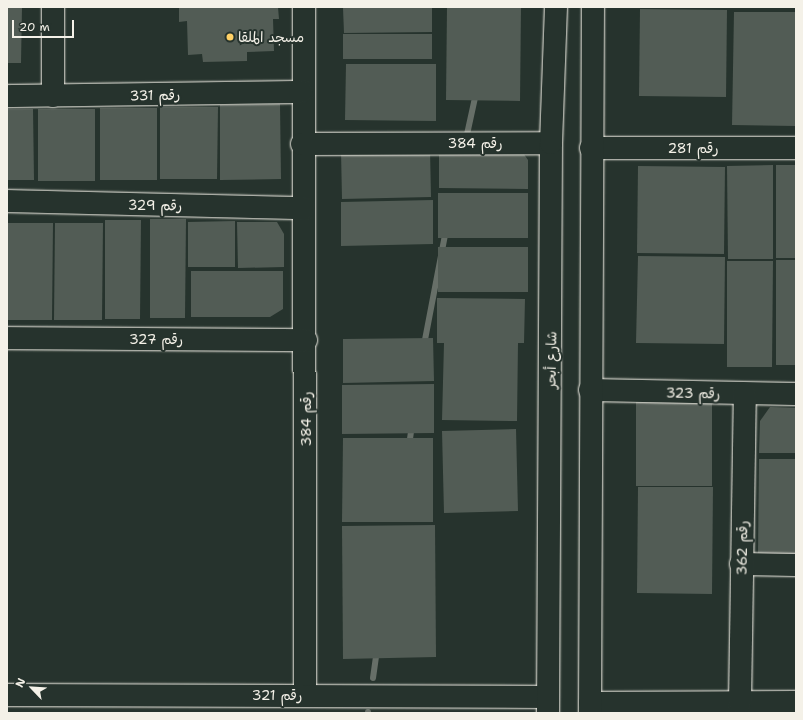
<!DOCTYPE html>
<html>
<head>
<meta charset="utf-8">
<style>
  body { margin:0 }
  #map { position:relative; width:803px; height:720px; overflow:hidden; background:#26332d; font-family:"Shantell Sans","Playpen Sans Arabic",sans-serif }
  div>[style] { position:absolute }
  .stream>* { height:6px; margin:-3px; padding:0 3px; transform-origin:3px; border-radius:3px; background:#676f68 }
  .building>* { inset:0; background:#525c55 }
  .roads { filter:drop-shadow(0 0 1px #f4f1e8) drop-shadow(0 0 1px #f4f1e8) }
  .street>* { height:22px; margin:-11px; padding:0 11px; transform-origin:11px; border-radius:11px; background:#26332d }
  .secondary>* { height:22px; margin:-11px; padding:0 11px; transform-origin:11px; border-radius:11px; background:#26332d }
  .dots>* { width:11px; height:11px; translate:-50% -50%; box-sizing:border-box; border:2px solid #26332d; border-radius:50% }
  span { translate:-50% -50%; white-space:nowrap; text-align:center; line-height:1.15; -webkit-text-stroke:4px #26332d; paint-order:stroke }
  .poi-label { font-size:14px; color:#f4f1e8 }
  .left { translate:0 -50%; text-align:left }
  .street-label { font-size:14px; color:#f4f1e8 }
  .frame { position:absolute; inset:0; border:8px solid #f4f1e8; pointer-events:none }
  .north { position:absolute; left:12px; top:668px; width:40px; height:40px; -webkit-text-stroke:3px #26332d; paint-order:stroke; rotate:295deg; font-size:11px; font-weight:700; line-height:16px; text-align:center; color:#f4f1e8 }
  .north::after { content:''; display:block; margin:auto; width:14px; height:18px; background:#f4f1e8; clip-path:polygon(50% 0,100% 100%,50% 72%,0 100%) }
  .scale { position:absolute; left:12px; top:20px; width:62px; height:18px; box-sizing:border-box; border:2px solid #f4f1e8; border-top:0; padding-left:5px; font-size:12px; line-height:14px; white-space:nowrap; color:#f4f1e8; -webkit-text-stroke:3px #26332d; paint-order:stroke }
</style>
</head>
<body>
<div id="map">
  <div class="stream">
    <i style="left:466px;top:139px;width:47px;rotate:-77.7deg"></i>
    <i style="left:424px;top:345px;width:117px;rotate:-79.2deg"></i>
    <i style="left:409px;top:446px;width:21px;rotate:-82deg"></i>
    <i style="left:373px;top:678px;width:28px;rotate:-82deg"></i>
    <i style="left:368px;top:713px;width:1px;rotate:-90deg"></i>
  </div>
  <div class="building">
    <i style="clip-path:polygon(7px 7px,22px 7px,21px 63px,7px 63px)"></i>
    <i style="clip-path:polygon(179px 7px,278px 7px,279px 19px,273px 19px,274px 51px,247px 52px,247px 61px,203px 62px,202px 54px,188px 55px,187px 21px,179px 22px)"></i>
    <i style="clip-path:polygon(447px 7px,521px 7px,520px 101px,446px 100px)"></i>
    <i style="clip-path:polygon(343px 8px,432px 8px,432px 32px,344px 33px)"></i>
    <i style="clip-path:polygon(640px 9px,727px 10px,726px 97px,639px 96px)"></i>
    <i style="clip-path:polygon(734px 12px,796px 12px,796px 126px,732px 125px)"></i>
    <i style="clip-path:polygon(343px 34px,432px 34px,432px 59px,343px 59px)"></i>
    <i style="clip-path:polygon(346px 64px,436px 64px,436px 121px,345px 120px)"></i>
    <i style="clip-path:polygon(280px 104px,281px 179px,220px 180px,220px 105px)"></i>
    <i style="clip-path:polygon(160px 107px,218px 107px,217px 179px,160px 179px)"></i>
    <i style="clip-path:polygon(100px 108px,157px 108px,157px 180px,100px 180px)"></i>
    <i style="clip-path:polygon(7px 109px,33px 109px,34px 180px,7px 180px)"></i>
    <i style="clip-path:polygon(38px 109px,95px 109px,95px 181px,38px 181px)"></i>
    <i style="clip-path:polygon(439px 148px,521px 150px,528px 160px,528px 189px,439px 188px)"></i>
    <i style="clip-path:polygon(430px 149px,431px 197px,342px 199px,341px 151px)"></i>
    <i style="clip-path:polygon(773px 165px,773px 259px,728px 259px,727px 166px)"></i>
    <i style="clip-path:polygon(776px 165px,796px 165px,796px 258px,776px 258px)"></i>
    <i style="clip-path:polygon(638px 166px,725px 167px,724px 254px,637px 253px)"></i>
    <i style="clip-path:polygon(438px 193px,528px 193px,528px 238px,438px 238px)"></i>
    <i style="clip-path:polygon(433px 200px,433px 244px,341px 246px,341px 202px)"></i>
    <i style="clip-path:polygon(150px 219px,186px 219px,185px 318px,150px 318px)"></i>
    <i style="clip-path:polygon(105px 220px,141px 220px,140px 319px,105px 319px)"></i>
    <i style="clip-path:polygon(235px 221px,235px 267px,188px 267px,188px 222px)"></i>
    <i style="clip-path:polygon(237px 222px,277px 222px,284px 234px,284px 267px,238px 268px)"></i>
    <i style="clip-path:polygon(7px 223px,53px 223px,52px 320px,7px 320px)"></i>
    <i style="clip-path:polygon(55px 223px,103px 223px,102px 320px,54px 320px)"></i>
    <i style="clip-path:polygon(438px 247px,528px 247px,528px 292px,438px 292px)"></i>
    <i style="clip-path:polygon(638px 256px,725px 257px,724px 344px,636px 343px)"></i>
    <i style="clip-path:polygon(776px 260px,796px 260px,796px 365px,776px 365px)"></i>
    <i style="clip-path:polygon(727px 261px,773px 261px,772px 367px,727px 367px)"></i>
    <i style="clip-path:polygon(191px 271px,283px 271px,283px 309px,270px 317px,191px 317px)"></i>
    <i style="clip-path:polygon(437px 298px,525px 299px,524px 343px,518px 343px,517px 421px,442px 420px,444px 343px,437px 343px)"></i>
    <i style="clip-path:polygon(433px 338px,434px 381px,343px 383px,343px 339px)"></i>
    <i style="clip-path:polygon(434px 384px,434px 433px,342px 434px,342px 385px)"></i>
    <i style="clip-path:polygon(712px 400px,712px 486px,636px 486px,636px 401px)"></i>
    <i style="clip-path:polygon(770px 407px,796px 408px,796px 453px,759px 453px,760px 421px)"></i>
    <i style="clip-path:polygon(516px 429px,518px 511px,444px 513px,442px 431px)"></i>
    <i style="clip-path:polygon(343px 438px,433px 438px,433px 522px,342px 522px)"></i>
    <i style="clip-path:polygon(759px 459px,796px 459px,796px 555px,758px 555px)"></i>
    <i style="clip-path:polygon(638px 487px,713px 487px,712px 594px,637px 593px)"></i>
    <i style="clip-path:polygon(435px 525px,436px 657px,343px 659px,342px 526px)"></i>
  </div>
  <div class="roads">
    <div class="street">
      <i style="left:304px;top:7px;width:688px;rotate:89.92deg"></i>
      <i style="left:7px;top:96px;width:295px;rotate:-0.8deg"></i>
      <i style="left:53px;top:96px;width:89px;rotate:-90deg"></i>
      <i style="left:302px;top:144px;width:249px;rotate:-0.2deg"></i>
      <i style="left:591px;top:148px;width:205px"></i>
      <i style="left:7px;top:201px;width:297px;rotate:1.4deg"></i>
      <i style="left:7px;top:338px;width:299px;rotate:0.4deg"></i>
      <i style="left:590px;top:390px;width:206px;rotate:1.1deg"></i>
      <i style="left:741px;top:564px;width:55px;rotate:1deg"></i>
      <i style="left:7px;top:695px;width:541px;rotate:0.21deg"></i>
      <i style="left:590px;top:703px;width:206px;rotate:-0.3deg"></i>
      <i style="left:740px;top:703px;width:309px;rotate:-89.1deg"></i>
    </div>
    <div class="secondary">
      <i style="left:548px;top:713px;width:570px;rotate:-89.7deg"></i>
      <i style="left:551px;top:143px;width:136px;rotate:-87.9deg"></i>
      <i style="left:590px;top:713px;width:706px;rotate:-89.76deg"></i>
    </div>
  </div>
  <div class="dots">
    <i style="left:230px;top:37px;background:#ffd166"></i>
  </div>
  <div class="poi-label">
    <span class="left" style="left:238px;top:37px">مسجد الملقا</span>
  </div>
  <div class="street-label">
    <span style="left:155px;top:95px;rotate:-1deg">رقم 331</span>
    <span style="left:475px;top:143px">رقم 384</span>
    <span style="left:693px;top:148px">رقم 281</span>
    <span style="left:155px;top:205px;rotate:1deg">رقم 329</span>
    <span style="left:156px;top:339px">رقم 327</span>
    <span style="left:551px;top:360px;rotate:-89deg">شارع أبحر</span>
    <span style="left:693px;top:393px;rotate:1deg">رقم 323</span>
    <span style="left:306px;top:419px;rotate:-90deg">رقم 384</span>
    <span style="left:742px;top:548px;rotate:-89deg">رقم 362</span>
    <span style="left:277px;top:695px">رقم 321</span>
  </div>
  <div class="frame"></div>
  <div class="north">N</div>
  <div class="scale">20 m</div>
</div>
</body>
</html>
